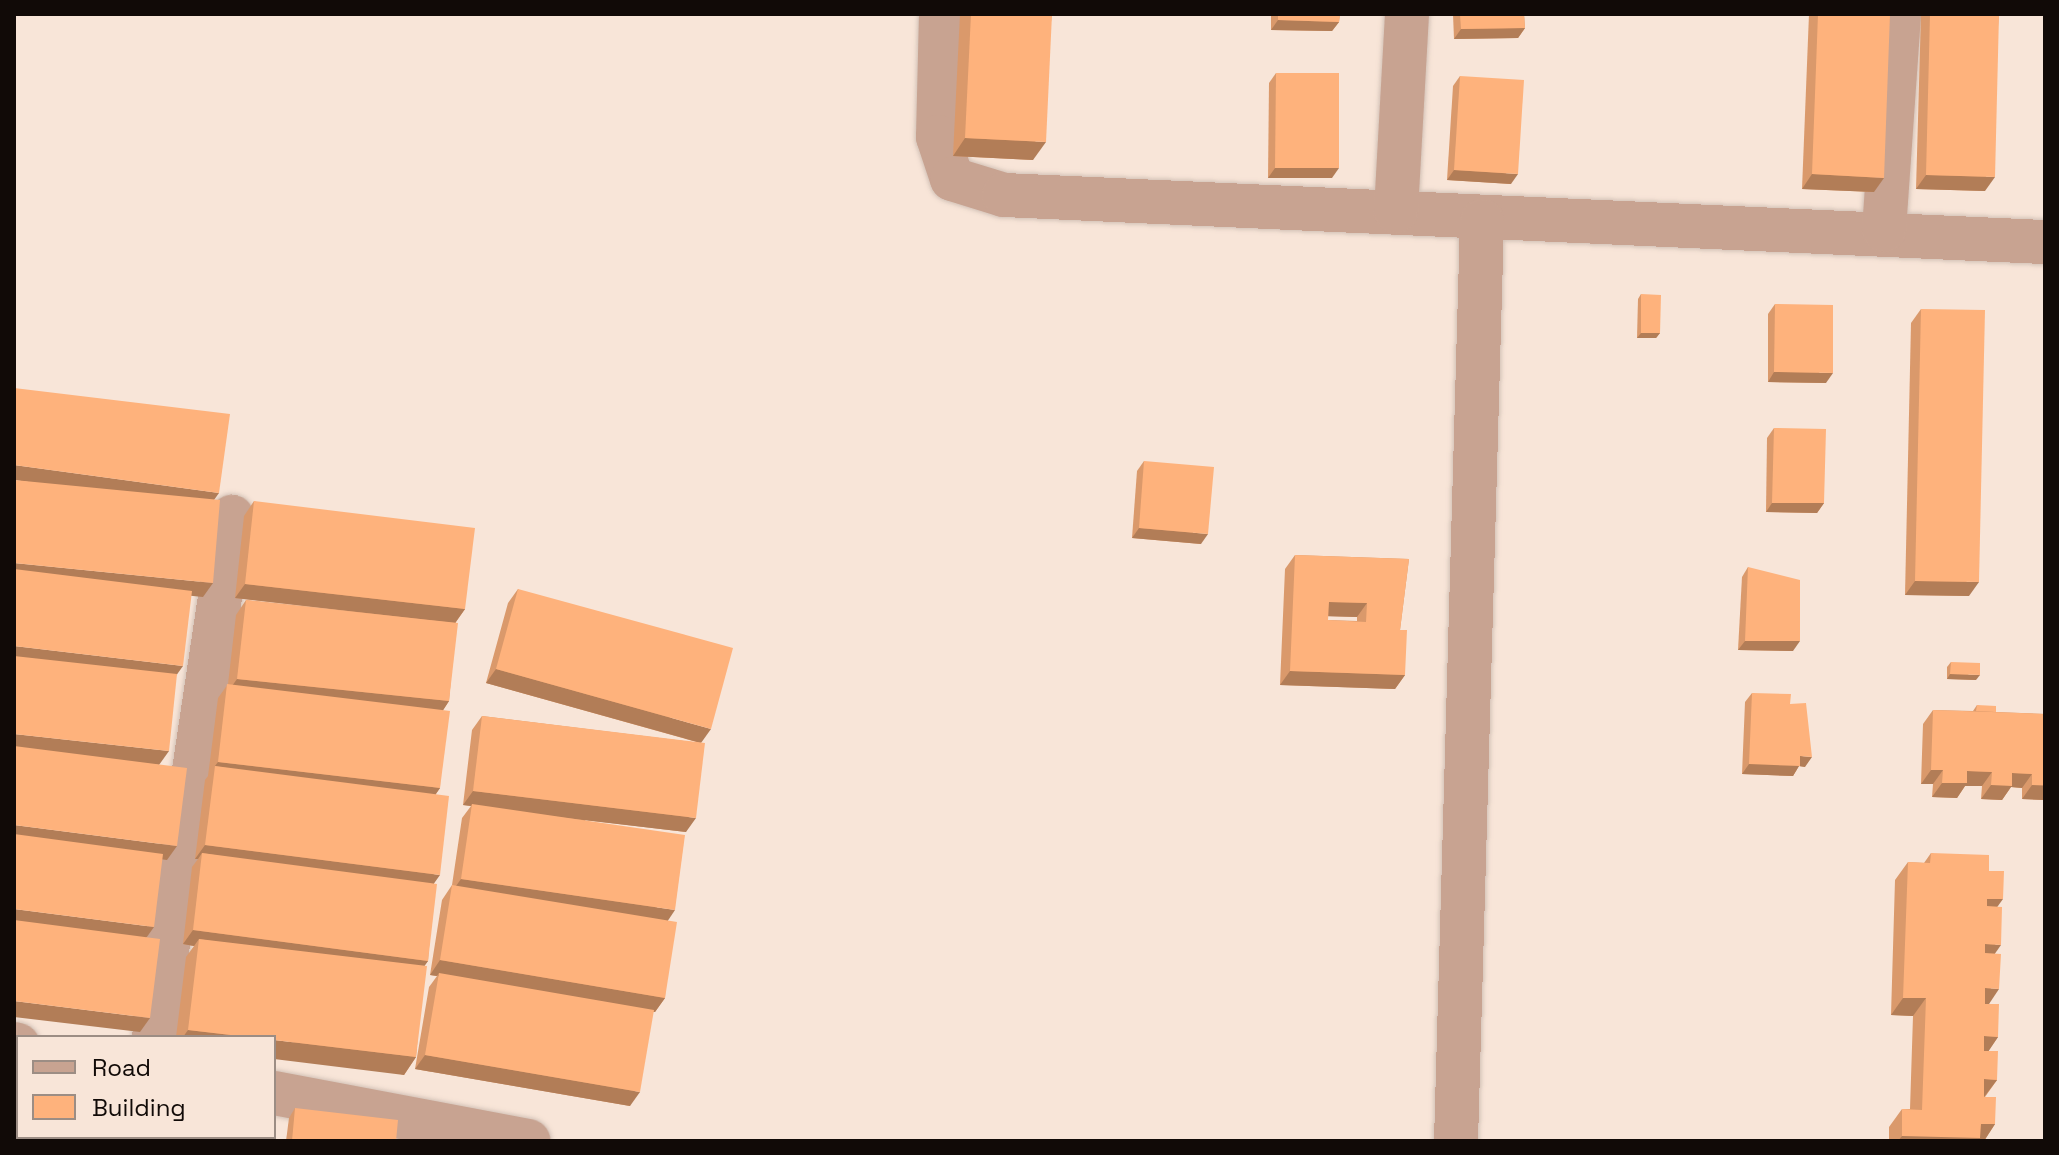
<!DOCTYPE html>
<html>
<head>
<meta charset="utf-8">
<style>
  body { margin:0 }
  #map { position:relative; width:2059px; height:1155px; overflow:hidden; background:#f8e5d8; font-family:"Space Grotesk",sans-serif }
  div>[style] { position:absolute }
  .roads { filter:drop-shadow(0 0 2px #d3c2b7) drop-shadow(0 0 2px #d3c2b7) }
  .minor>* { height:44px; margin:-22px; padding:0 22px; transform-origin:22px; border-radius:22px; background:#c8a391 }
  .wall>* { inset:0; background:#da996b }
  .shaded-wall>* { inset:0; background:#b27d57 }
  .building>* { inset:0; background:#feb27c }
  span { translate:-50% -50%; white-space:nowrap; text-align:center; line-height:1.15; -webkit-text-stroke:6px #f8e5d8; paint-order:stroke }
  .frame { position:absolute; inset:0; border:16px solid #110a07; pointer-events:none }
  .legend { position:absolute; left:16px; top:1035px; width:260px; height:104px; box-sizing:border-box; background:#f8e5d8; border:2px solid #9c8d84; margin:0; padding:10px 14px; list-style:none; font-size:24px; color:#110a07 }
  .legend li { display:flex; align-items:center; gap:16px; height:40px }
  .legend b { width:40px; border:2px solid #9c8d84 }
</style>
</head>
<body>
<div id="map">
  <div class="roads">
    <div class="minor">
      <i style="left:941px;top:14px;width:123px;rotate:91.4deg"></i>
      <i style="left:938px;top:137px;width:44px;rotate:71.6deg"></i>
      <i style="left:952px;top:179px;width:54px;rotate:17.1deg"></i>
      <i style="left:1004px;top:195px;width:1042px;rotate:2.59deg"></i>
      <i style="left:1396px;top:211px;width:197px;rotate:-86.8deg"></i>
      <i style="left:1884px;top:230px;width:217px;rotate:-86deg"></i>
      <i style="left:154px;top:1037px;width:526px;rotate:-81.47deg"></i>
      <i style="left:14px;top:1044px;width:4px;rotate:14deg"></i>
      <i style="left:274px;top:1093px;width:259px;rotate:10.7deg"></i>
      <i style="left:1456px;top:1141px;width:920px;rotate:-88.38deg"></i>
    </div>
  </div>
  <div class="wall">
    <i style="clip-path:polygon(960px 14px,1052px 14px,1033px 160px,953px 156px)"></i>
    <i style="clip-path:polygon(1271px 14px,1340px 14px,1339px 22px,1332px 31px,1271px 30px)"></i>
    <i style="clip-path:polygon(1453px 14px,1524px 14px,1525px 28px,1518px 38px,1454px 39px)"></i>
    <i style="clip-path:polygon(1809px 14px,1890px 14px,1874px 192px,1802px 189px)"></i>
    <i style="clip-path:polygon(1921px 14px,1999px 14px,1985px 191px,1916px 189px)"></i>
    <i style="clip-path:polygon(1276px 73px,1332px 178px,1268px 178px,1269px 83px)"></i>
    <i style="clip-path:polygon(1460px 76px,1511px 184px,1447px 180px,1453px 86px)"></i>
    <i style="clip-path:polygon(1641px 294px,1660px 333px,1656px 338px,1637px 338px,1638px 299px)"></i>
    <i style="clip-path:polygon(1775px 304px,1826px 383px,1768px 382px,1768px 314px)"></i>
    <i style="clip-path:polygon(1921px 309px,1969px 596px,1905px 595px,1911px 323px)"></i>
    <i style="clip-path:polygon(2045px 415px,2045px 463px,2044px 463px)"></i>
    <i style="clip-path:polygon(1774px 428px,1824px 503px,1817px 513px,1766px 512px,1767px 438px)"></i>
    <i style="clip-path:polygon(1144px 461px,1201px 544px,1132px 538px,1137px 471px)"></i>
    <i style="clip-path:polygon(254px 501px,465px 609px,456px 622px,449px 701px,443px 710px,440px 788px,436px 794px,434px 883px,428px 961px,424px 966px,416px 1057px,404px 1075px,274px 1037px,176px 1037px,186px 957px,194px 946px,183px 944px,192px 867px,198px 859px,195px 859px,205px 780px,208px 776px,218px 698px,228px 684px,236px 615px,246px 600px,356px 612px,235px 598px,244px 516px)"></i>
    <i style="clip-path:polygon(evenodd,1295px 555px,1409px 559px,1400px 630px,1405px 675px,1395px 689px,1280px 685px,1285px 569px,1295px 555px,1328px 616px,1357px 617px,1357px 621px,1328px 620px,1328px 616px)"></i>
    <i style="clip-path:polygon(1748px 567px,1793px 651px,1738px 650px,1742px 577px)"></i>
    <i style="clip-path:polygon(518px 589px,701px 743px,686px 832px,585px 820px,668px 921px,665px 998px,655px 1012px,653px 1012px,630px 1106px,415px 1069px,429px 987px,437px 976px,430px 975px,442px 900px,452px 885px,462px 818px,471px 806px,463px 805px,472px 730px,482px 716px,700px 743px,486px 683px,508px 603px)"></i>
    <i style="clip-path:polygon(1951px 662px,1976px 680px,1947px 679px,1947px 667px)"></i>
    <i style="clip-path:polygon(1752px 693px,1790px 704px,1805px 767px,1799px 766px,1793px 776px,1742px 774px,1745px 702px)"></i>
    <i style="clip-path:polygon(1977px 705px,1996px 712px,2045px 714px,2044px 800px,2022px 799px,2022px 788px,2011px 787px,2002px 800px,1981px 799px,1982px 786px,1965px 786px,1957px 798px,1932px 797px,1933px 784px,1921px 784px,1923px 724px,1933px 710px,1973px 711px)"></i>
    <i style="clip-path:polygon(1931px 853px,1989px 871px,1997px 907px,1995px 953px,1989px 1004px,1998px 1037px,1988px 1051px,1997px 1080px,1985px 1097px,1995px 1124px,1984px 1141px,1889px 1141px,1889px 1127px,1902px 1109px,1910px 1109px,1913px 1016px,1891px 1015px,1895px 880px,1908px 862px,1924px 863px)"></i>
    <i style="clip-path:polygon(295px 1108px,396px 1141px,286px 1141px,289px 1118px)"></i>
  </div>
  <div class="shaded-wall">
    <i style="clip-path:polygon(1278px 20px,1339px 22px,1332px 31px,1271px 30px)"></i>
    <i style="clip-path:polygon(1525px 28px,1518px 38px,1454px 39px,1461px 29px)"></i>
    <i style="clip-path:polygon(965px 138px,1046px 142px,1033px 160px,953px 156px)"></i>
    <i style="clip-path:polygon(1275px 168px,1339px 168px,1332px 178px,1268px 178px)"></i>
    <i style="clip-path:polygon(1454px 170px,1518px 174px,1511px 184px,1447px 180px)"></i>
    <i style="clip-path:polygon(1812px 174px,1884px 178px,1874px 192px,1802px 189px)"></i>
    <i style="clip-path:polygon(1926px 175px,1995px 177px,1985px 191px,1916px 189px)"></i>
    <i style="clip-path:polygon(1641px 333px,1660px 333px,1656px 338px,1637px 338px)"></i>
    <i style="clip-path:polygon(1774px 372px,1833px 373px,1826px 383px,1768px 382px)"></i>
    <i style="clip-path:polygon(14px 465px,219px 493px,209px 507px,14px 480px)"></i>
    <i style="clip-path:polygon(1772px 503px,1824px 503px,1817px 513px,1766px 512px)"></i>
    <i style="clip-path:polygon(1139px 528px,1208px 534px,1201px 544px,1132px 538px)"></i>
    <i style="clip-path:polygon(14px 563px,213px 583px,203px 597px,14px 578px)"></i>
    <i style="clip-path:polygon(1915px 581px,1979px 582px,1969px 596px,1905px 595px)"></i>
    <i style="clip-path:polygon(245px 584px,465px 609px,455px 623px,235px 598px)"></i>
    <i style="clip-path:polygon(1329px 602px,1367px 603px,1357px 617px,1319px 616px)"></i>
    <i style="clip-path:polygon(1745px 641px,1800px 641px,1793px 651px,1738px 650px)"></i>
    <i style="clip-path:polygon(14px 646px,183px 666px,173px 680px,14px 661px)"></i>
    <i style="clip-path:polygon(496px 669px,711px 729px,701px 743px,486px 683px)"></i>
    <i style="clip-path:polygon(1290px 671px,1405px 675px,1395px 689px,1280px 685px)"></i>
    <i style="clip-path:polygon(1950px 674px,1980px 675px,1976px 680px,1947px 679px)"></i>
    <i style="clip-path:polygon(237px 679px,449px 701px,440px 715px,227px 693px)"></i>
    <i style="clip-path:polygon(14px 734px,169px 751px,159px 765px,14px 749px)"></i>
    <i style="clip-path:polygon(1800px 756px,1812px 757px,1805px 767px,1799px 766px,1793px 776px,1742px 774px,1749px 764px)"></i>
    <i style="clip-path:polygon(218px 762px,440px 788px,430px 802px,215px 766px)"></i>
    <i style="clip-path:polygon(1931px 770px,1943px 770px,1933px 784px,1921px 784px)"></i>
    <i style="clip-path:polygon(1967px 771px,1992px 772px,1982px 786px,1965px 786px,1957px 798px,1932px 797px,1942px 783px)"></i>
    <i style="clip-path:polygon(2012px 773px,2032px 774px,2022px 788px,2011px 787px,2002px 800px,1981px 799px,1991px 785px)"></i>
    <i style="clip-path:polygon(2032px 785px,2045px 786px,2044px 800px,2022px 799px)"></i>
    <i style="clip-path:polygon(473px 791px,696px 818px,686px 832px,472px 807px,472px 804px,471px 806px,463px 805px)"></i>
    <i style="clip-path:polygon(14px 825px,177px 846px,167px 860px,14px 840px)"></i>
    <i style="clip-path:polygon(205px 845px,440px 875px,430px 889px,202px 853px,198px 859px,195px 859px)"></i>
    <i style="clip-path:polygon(461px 879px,675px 910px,665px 925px,451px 893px)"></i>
    <i style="clip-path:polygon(1987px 899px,2003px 899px,1990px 917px,1975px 917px)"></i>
    <i style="clip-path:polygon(14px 909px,154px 927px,144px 941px,14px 924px)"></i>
    <i style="clip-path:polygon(193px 930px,428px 961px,418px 975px,199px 939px,194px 946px,183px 944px)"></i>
    <i style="clip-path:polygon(1985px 944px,2001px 945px,1989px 962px,1973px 962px)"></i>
    <i style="clip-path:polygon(440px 960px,665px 998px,655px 1012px,438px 976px,439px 973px,437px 976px,430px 975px)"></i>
    <i style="clip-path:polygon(1985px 988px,1999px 989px,1987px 1007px,1973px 1006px)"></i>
    <i style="clip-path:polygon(1903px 998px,1926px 998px,1913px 1016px,1891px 1015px)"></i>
    <i style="clip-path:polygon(14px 1001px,150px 1018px,140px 1032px,14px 1017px)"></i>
    <i style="clip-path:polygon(188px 1030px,248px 1037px,183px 1037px)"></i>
    <i style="clip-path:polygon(1984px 1036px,1998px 1037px,1986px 1055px,1972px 1054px)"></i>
    <i style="clip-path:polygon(274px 1040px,416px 1057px,404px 1075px,274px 1059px)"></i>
    <i style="clip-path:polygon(425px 1055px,640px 1092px,630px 1106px,415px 1069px)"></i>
    <i style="clip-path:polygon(1984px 1079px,1997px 1080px,1984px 1097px,1972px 1097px)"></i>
    <i style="clip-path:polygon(14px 1120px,18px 1120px,18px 1130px,14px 1130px)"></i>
    <i style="clip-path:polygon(1981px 1124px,1995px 1124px,1984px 1141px,1898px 1141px,1902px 1136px)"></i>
    <i style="clip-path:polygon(147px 1137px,175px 1137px,237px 1141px,145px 1141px)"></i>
  </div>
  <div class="building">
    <i style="clip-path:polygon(971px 14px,1052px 14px,1046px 142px,965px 138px)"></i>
    <i style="clip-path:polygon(1278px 14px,1340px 14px,1339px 22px,1278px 20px)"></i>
    <i style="clip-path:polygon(1460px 14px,1524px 14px,1525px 28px,1461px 29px)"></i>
    <i style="clip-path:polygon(1818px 14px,1890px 14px,1884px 178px,1812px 174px)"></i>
    <i style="clip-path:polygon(1930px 14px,1999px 14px,1995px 177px,1926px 175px)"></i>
    <i style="clip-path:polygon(1276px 73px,1339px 73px,1339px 168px,1275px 168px)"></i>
    <i style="clip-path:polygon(1460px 76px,1524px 80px,1518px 174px,1454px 170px)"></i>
    <i style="clip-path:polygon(1641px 294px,1661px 295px,1660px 333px,1641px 333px)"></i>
    <i style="clip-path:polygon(1775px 304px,1833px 305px,1833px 373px,1774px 372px)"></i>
    <i style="clip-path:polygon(1921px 309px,1985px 310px,1979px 582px,1915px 581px)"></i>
    <i style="clip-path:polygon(14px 388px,230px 414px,219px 493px,14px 465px)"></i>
    <i style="clip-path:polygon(1774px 428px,1826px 429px,1824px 503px,1772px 503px)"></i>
    <i style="clip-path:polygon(1144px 461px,1214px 467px,1208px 534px,1139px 528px)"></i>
    <i style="clip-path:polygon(14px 480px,220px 500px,213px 583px,14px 563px)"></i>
    <i style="clip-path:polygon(254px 501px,475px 528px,465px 609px,245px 584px)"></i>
    <i style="clip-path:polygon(evenodd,1295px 555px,1409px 559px,1400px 630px,1407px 630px,1405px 675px,1290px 671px,1295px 555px,1329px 602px,1367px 603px,1366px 622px,1328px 620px,1329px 602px)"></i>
    <i style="clip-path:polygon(1748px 567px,1800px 580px,1800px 641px,1745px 641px)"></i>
    <i style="clip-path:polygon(14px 569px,192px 591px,183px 666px,14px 646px)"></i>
    <i style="clip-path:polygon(518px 589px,733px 648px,711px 729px,496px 669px)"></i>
    <i style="clip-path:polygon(246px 600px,458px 623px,449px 701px,237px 679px)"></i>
    <i style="clip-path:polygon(14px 656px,177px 674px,169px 751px,14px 734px)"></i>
    <i style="clip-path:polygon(1951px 662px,1980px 663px,1980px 675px,1950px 674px)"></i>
    <i style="clip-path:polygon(227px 684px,450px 711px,440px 788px,218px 762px)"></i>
    <i style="clip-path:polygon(1752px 693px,1791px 694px,1790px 704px,1806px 703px,1812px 757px,1800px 756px,1800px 766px,1749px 764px)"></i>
    <i style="clip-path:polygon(1977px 705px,1996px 706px,1996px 712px,1976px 711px)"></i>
    <i style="clip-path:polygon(1933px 710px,2045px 714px,2045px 785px,2032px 785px,2032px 774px,2012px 773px,2012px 786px,1991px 785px,1992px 772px,1967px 771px,1967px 783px,1942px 783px,1943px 770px,1931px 770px)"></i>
    <i style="clip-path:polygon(482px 716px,705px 743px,696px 818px,473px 791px)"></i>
    <i style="clip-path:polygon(14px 746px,187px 768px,177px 846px,14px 825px)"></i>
    <i style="clip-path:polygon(215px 766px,449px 796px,440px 875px,205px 845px)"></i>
    <i style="clip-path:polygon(472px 804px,685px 835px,675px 910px,461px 879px)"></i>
    <i style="clip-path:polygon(14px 834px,163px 854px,154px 927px,14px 909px)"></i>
    <i style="clip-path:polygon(202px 853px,437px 884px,428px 961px,193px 930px)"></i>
    <i style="clip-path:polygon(1931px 853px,1989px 855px,1989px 871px,2004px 871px,2003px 899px,1987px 899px,1987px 906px,2002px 907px,2001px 945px,1985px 944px,1985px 953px,2001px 954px,1999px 989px,1985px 988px,1985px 1004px,1999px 1004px,1998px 1037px,1984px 1036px,1984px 1051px,1998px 1051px,1997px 1080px,1984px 1079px,1984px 1097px,1996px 1097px,1995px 1124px,1981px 1124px,1980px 1138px,1902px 1136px,1902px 1109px,1922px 1110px,1926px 998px,1903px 998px,1908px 862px,1930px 863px)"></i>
    <i style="clip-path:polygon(452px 885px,677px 922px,665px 998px,440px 960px)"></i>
    <i style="clip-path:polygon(14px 920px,160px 939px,150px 1018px,14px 1001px)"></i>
    <i style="clip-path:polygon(199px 939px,427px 966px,416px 1057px,274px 1040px,274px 1037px,248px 1037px,188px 1030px)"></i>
    <i style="clip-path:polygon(439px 973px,654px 1010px,640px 1092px,425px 1055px)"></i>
    <i style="clip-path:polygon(14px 1072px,18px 1073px,18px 1120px,14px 1120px)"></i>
    <i style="clip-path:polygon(295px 1108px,398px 1120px,396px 1141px,292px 1141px)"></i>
    <i style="clip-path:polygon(175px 1137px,254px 1137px,254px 1141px)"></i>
  </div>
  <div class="frame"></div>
  <ul class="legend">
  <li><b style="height:10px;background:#c8a391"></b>Road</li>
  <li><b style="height:22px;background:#feb27c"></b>Building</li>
  </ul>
</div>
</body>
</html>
